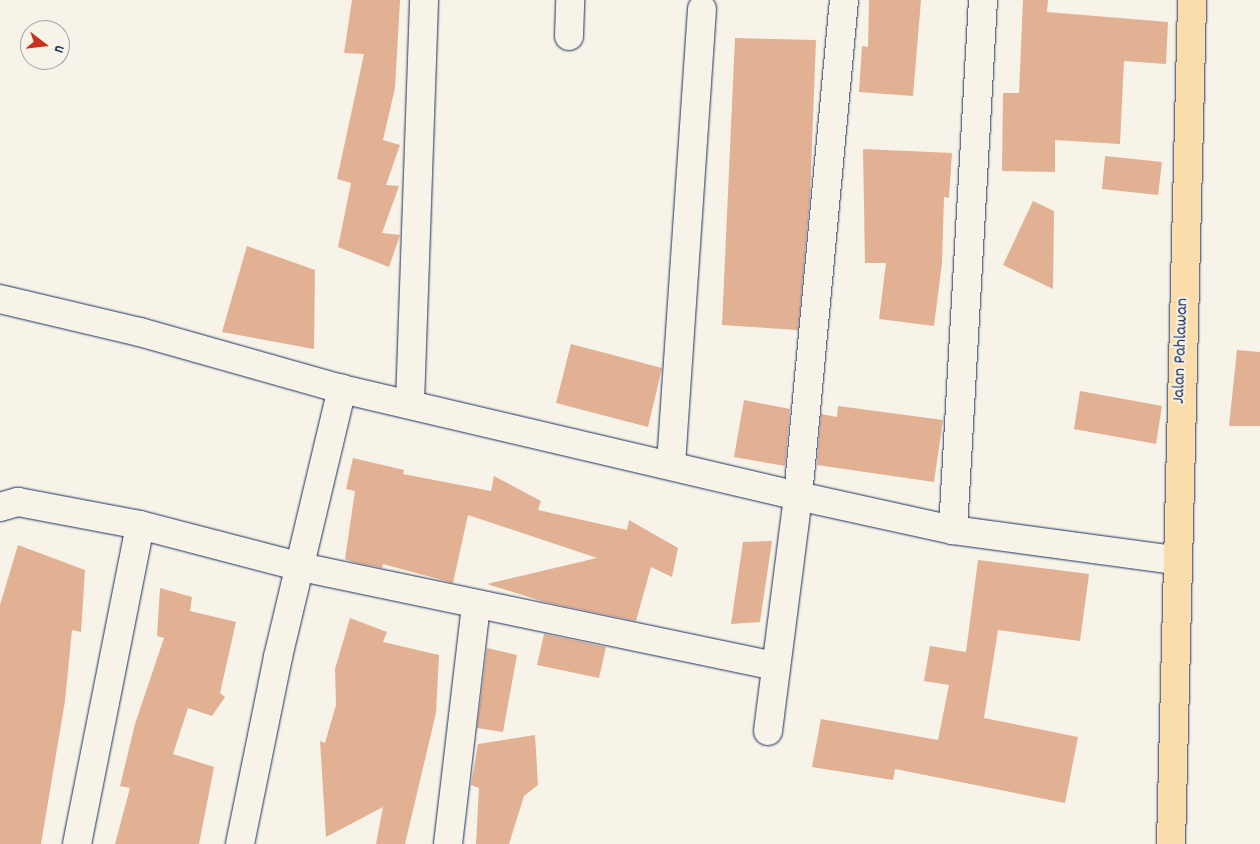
<!DOCTYPE html>
<html>
<head>
<meta charset="utf-8">
<style>
  body { margin:0 }
  #map { position:relative; width:1260px; height:844px; overflow:hidden; background:#f7f3e8; font-family:Dekko,sans-serif }
  div>[style] { position:absolute }
  .building>* { inset:0; background:#e2b093 }
  .roads { filter:drop-shadow(0 0 1px #1b2f5e) drop-shadow(0 0 1px #1b2f5e) }
  .minor>* { height:28px; margin:-14px; padding:0 14px; transform-origin:14px; border-radius:14px; background:#f7f3e8 }
  .trunk>* { height:28px; margin:-14px; padding:0 14px; transform-origin:14px; border-radius:14px; background:#fbddab }
  span { translate:-50% -50%; white-space:nowrap; text-align:center; line-height:1.15; -webkit-text-stroke:4px #f7f3e8; paint-order:stroke }
  .street-label { font-size:18px; color:#1b2f5e }
  .north { position:absolute; left:20px; top:20px; width:50px; height:50px; box-sizing:border-box; background:#f7f3e8; border:1px solid #9fa5b1; border-radius:50%; rotate:106deg; font-size:14px; font-weight:700; line-height:20px; text-align:center; color:#1b2f5e }
  .north::after { content:''; display:block; margin:auto; width:18px; height:22px; background:#c8321e; clip-path:polygon(50% 0,100% 100%,50% 72%,0 100%) }
</style>
</head>
<body>
<div id="map">
  <div class="building">
    <i style="clip-path:polygon(352px 0,400px 0,395px 88px,383px 140px,400px 145px,386px 185px,399px 186px,382px 233px,400px 235px,389px 267px,338px 247px,351px 183px,337px 179px,364px 54px,344px 53px)"></i>
    <i style="clip-path:polygon(869px 0,921px 0,913px 96px,859px 92px,862px 46px,868px 47px)"></i>
    <i style="clip-path:polygon(1023px 0,1048px 0,1047px 12px,1168px 22px,1166px 64px,1124px 61px,1120px 144px,1055px 140px,1055px 172px,1002px 171px,1003px 93px,1019px 93px)"></i>
    <i style="clip-path:polygon(735px 38px,816px 40px,810px 196px,798px 330px,722px 325px)"></i>
    <i style="clip-path:polygon(863px 149px,952px 153px,949px 198px,944px 197px,942px 263px,934px 326px,879px 319px,886px 263px,865px 263px)"></i>
    <i style="clip-path:polygon(1105px 156px,1162px 162px,1158px 195px,1102px 189px)"></i>
    <i style="clip-path:polygon(1033px 201px,1054px 211px,1053px 289px,1003px 265px)"></i>
    <i style="clip-path:polygon(247px 246px,315px 270px,314px 349px,222px 332px)"></i>
    <i style="clip-path:polygon(571px 344px,662px 368px,648px 427px,556px 403px)"></i>
    <i style="clip-path:polygon(1237px 350px,1260px 352px,1260px 426px,1229px 426px)"></i>
    <i style="clip-path:polygon(1080px 391px,1162px 406px,1156px 444px,1074px 429px)"></i>
    <i style="clip-path:polygon(744px 400px,790px 409px,785px 466px,734px 457px)"></i>
    <i style="clip-path:polygon(838px 406px,943px 420px,934px 482px,817px 465px,821px 414px,837px 417px)"></i>
    <i style="clip-path:polygon(353px 458px,404px 470px,403px 474px,491px 491px,494px 476px,541px 501px,538px 510px,627px 530px,629px 520px,678px 548px,672px 577px,651px 567px,636px 621px,545px 602px,487px 584px,597px 558px,468px 515px,453px 583px,383px 564px,382px 568px,353px 562px,345px 559px,355px 491px,346px 489px)"></i>
    <i style="clip-path:polygon(772px 541px,760px 622px,731px 624px,743px 542px)"></i>
    <i style="clip-path:polygon(18px 545px,85px 570px,81px 632px,72px 630px,65px 701px,41px 844px,0 844px,0 605px)"></i>
    <i style="clip-path:polygon(978px 560px,1089px 574px,1080px 641px,998px 630px,984px 718px,1078px 737px,1065px 803px,895px 769px,893px 780px,812px 767px,821px 719px,938px 740px,949px 685px,924px 681px,930px 646px,966px 652px)"></i>
    <i style="clip-path:polygon(160px 588px,192px 597px,190px 611px,236px 622px,220px 693px,225px 697px,212px 716px,188px 708px,173px 754px,214px 767px,199px 844px,115px 844px,130px 788px,120px 786px,135px 724px,164px 638px,157px 636px)"></i>
    <i style="clip-path:polygon(350px 618px,387px 632px,383px 642px,439px 655px,436px 713px,405px 844px,376px 844px,383px 807px,326px 837px,320px 741px,325px 743px,336px 705px,335px 669px)"></i>
    <i style="clip-path:polygon(544px 634px,606px 647px,599px 678px,537px 665px)"></i>
    <i style="clip-path:polygon(487px 648px,517px 655px,503px 732px,477px 728px)"></i>
    <i style="clip-path:polygon(535px 735px,538px 785px,524px 796px,509px 844px,476px 844px,479px 788px,471px 785px,478px 744px)"></i>
  </div>
  <div class="roads">
    <div class="minor">
      <i style="left:569px;top:36px;width:36px;rotate:-88deg"></i>
      <i style="left:0;top:299px;width:144px;rotate:13.3deg"></i>
      <i style="left:140px;top:332px;width:210px;rotate:15.8deg"></i>
      <i style="left:342px;top:389px;width:468px;rotate:13.2deg"></i>
      <i style="left:798px;top:496px;width:159px;rotate:12.4deg"></i>
      <i style="left:953px;top:530px;width:225px;rotate:7.7deg"></i>
      <i style="left:410px;top:403px;width:403px;rotate:-88deg"></i>
      <i style="left:671px;top:464px;width:456px;rotate:-86.1deg"></i>
      <i style="left:0;top:507px;width:19px;rotate:-16deg"></i>
      <i style="left:18px;top:502px;width:124px;rotate:10.7deg"></i>
      <i style="left:140px;top:525px;width:166px;rotate:14.6deg"></i>
      <i style="left:301px;top:567px;width:483px;rotate:11.8deg"></i>
      <i style="left:953px;top:530px;width:531px;rotate:-86.76deg"></i>
      <i style="left:768px;top:731px;width:237px;rotate:-82.7deg"></i>
      <i style="left:798px;top:496px;width:498px;rotate:-84.7deg"></i>
      <i style="left:77px;top:844px;width:325px;rotate:-78.8deg"></i>
      <i style="left:240px;top:844px;width:191px;rotate:-78.5deg"></i>
      <i style="left:278px;top:657px;width:276px;rotate:-76.6deg"></i>
      <i style="left:448px;top:844px;width:241px;rotate:-83.3deg"></i>
    </div>
    <div class="trunk">
      <i style="left:1171px;top:844px;width:844px;rotate:-88.57deg"></i>
    </div>
  </div>
  <div class="street-label">
    <span style="left:1182px;top:351px;rotate:-88deg">Jalan Pahlawan</span>
  </div>
  <div class="north">U</div>
</div>
</body>
</html>
